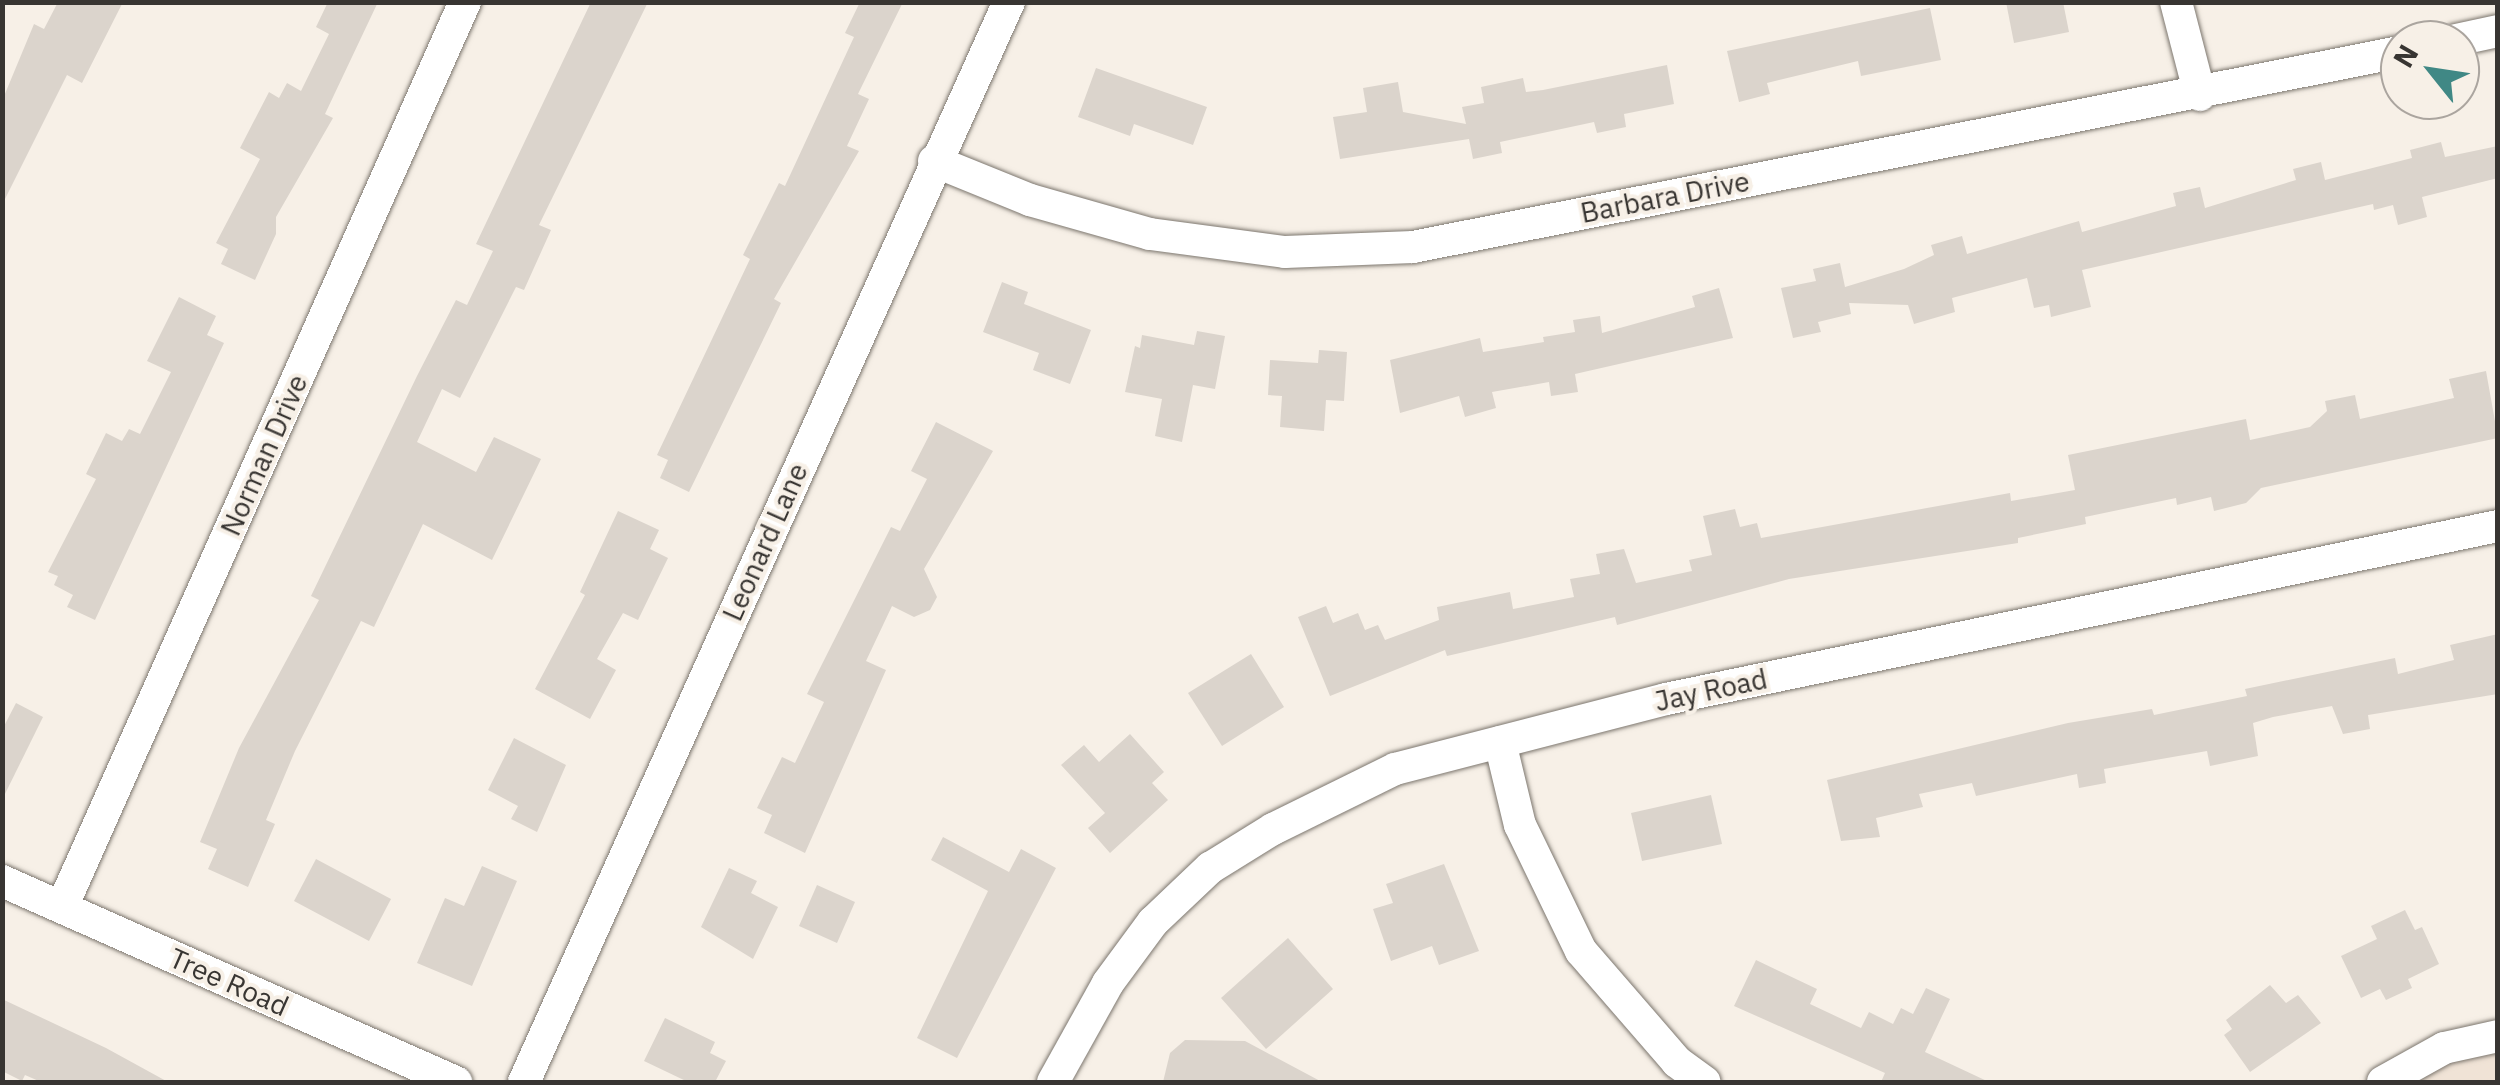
<!DOCTYPE html>
<html>
<head>
<meta charset="utf-8">
<style>
  body { margin:0 }
  #map { position:relative; width:2500px; height:1085px; overflow:hidden; background:#f7f0e7; font-family:"IBM Plex Sans",sans-serif }
  div>[style] { position:absolute }
  .built>* { inset:0; background:#f0e3d6 }
  .building>* { inset:0; background:#dbd4cc }
  .roads { filter:drop-shadow(0 0 2px #7c766e) drop-shadow(0 0 2px #7c766e) }
  .minor>* { height:32px; margin:-16px; padding:0 16px; transform-origin:16px; border-radius:16px; background:#fff }
  span { translate:-50% -50%; white-space:nowrap; text-align:center; line-height:1.15; -webkit-text-stroke:8px #f7f0e7; paint-order:stroke }
  .street-label { font-size:28px; color:#383532 }
  .frame { position:absolute; inset:0; border:5px solid #383532; pointer-events:none }
  .north { position:absolute; left:2380px; top:20px; width:100px; height:100px; box-sizing:border-box; background:#f7f0e7; border:2px solid #aba59f; border-radius:50%; rotate:300deg; font-size:28px; font-weight:700; line-height:40px; text-align:center; color:#383532 }
  .north::after { content:''; display:block; margin:auto; width:35px; height:45px; background:#408885; clip-path:polygon(50% 0,100% 100%,50% 72%,0 100%) }
</style>
</head>
<body>
<div id="map">
  <div class="built">
    <i style="clip-path:polygon(2497px 1036px,2497px 1082px,2383px 1082px)"></i>
  </div>
  <div class="building">
    <i style="clip-path:polygon(58px 2px,123px 2px,82px 83px,67px 75px,2px 205px,2px 101px,34px 24px,44px 29px)"></i>
    <i style="clip-path:polygon(328px 2px,378px 2px,325px 114px,333px 118px,276px 217px,276px 234px,255px 280px,221px 264px,228px 249px,216px 243px,260px 159px,240px 148px,269px 92px,279px 98px,287px 83px,301px 91px,329px 34px,316px 27px)"></i>
    <i style="clip-path:polygon(591px 2px,648px 2px,539px 225px,551px 230px,524px 290px,516px 287px,460px 398px,442px 389px,417px 442px,476px 472px,494px 437px,541px 459px,492px 560px,423px 524px,374px 627px,361px 621px,295px 751px,266px 820px,275px 824px,248px 887px,208px 869px,217px 849px,200px 842px,239px 748px,319px 600px,311px 596px,417px 376px,456px 300px,467px 305px,493px 251px,476px 244px)"></i>
    <i style="clip-path:polygon(860px 2px,903px 2px,858px 94px,869px 99px,847px 146px,859px 151px,774px 299px,781px 303px,689px 492px,660px 478px,668px 460px,657px 455px,750px 259px,743px 255px,779px 183px,785px 186px,854px 37px,845px 33px)"></i>
    <i style="clip-path:polygon(2006px 2px,2063px 2px,2069px 32px,2014px 43px)"></i>
    <i style="clip-path:polygon(1930px 8px,1941px 60px,1861px 76px,1858px 61px,1767px 83px,1770px 94px,1739px 102px,1727px 51px)"></i>
    <i style="clip-path:polygon(1667px 65px,1674px 104px,1624px 114px,1626px 127px,1597px 133px,1594px 122px,1500px 142px,1502px 153px,1473px 159px,1469px 139px,1340px 159px,1333px 117px,1367px 112px,1363px 88px,1398px 82px,1403px 112px,1466px 124px,1462px 107px,1484px 103px,1481px 87px,1523px 78px,1526px 92px,1543px 90px)"></i>
    <i style="clip-path:polygon(1096px 68px,1207px 107px,1193px 145px,1134px 124px,1130px 136px,1078px 117px)"></i>
    <i style="clip-path:polygon(2441px 142px,2445px 157px,2498px 146px,2498px 178px,2422px 197px,2427px 217px,2398px 225px,2393px 205px,2374px 210px,2373px 204px,2082px 270px,2091px 307px,2051px 317px,2049px 305px,2034px 308px,2027px 278px,1952px 298px,1955px 312px,1914px 324px,1908px 305px,1849px 303px,1851px 314px,1818px 322px,1821px 332px,1793px 338px,1781px 288px,1816px 281px,1813px 269px,1840px 263px,1845px 287px,1904px 269px,1934px 255px,1931px 245px,1962px 236px,1967px 254px,2079px 221px,2082px 232px,2176px 206px,2173px 193px,2200px 187px,2205px 208px,2296px 180px,2293px 169px,2321px 162px,2325px 180px,2412px 158px,2410px 150px)"></i>
    <i style="clip-path:polygon(1002px 282px,1028px 292px,1024px 304px,1091px 330px,1070px 384px,1033px 370px,1039px 353px,983px 332px)"></i>
    <i style="clip-path:polygon(1719px 288px,1733px 338px,1575px 374px,1578px 392px,1551px 396px,1549px 382px,1492px 392px,1496px 408px,1465px 417px,1459px 396px,1400px 413px,1390px 360px,1480px 338px,1483px 352px,1544px 342px,1543px 337px,1575px 332px,1573px 320px,1600px 316px,1602px 333px,1695px 307px,1692px 296px)"></i>
    <i style="clip-path:polygon(179px 297px,216px 316px,207px 335px,224px 343px,95px 620px,67px 607px,73px 595px,54px 585px,58px 576px,48px 572px,96px 479px,86px 474px,106px 433px,122px 441px,129px 429px,140px 434px,171px 372px,147px 361px)"></i>
    <i style="clip-path:polygon(1197px 331px,1225px 336px,1215px 389px,1193px 385px,1182px 442px,1155px 436px,1162px 399px,1125px 392px,1135px 346px,1140px 348px,1142px 335px,1194px 345px)"></i>
    <i style="clip-path:polygon(1319px 350px,1347px 352px,1344px 401px,1326px 400px,1324px 431px,1280px 427px,1282px 396px,1268px 395px,1270px 360px,1318px 363px)"></i>
    <i style="clip-path:polygon(2486px 371px,2498px 438px,2261px 488px,2246px 503px,2214px 511px,2211px 497px,2177px 505px,2176px 498px,2085px 517px,2086px 524px,2018px 538px,2018px 543px,1789px 579px,1617px 625px,1615px 617px,1447px 656px,1445px 650px,1330px 696px,1298px 617px,1326px 606px,1333px 623px,1358px 613px,1365px 630px,1378px 625px,1385px 640px,1439px 620px,1437px 607px,1510px 592px,1513px 609px,1574px 597px,1570px 579px,1600px 574px,1596px 554px,1624px 549px,1636px 583px,1692px 571px,1689px 560px,1712px 555px,1703px 516px,1735px 509px,1740px 527px,1757px 523px,1761px 538px,2010px 493px,2011px 501px,2075px 490px,2068px 455px,2246px 419px,2250px 440px,2310px 427px,2327px 411px,2325px 401px,2355px 395px,2360px 419px,2454px 398px,2449px 379px)"></i>
    <i style="clip-path:polygon(936px 422px,993px 451px,924px 569px,937px 597px,930px 610px,914px 617px,892px 606px,866px 661px,886px 670px,805px 853px,764px 833px,772px 815px,757px 808px,782px 757px,795px 763px,824px 702px,807px 694px,891px 527px,900px 531px,927px 479px,911px 471px)"></i>
    <i style="clip-path:polygon(618px 511px,659px 530px,650px 549px,668px 558px,638px 620px,623px 613px,597px 659px,616px 670px,590px 719px,535px 689px,585px 595px,580px 592px)"></i>
    <i style="clip-path:polygon(2498px 634px,2498px 694px,2368px 715px,2370px 729px,2343px 734px,2332px 706px,2273px 717px,2253px 723px,2258px 756px,2210px 766px,2207px 751px,2104px 769px,2106px 783px,2079px 788px,2077px 774px,1976px 796px,1972px 783px,1919px 794px,1923px 807px,1876px 818px,1880px 837px,1841px 841px,1827px 780px,2068px 723px,2152px 709px,2154px 715px,2247px 696px,2245px 689px,2395px 658px,2398px 674px,2454px 660px,2450px 645px)"></i>
    <i style="clip-path:polygon(1251px 654px,1284px 707px,1222px 746px,1188px 693px)"></i>
    <i style="clip-path:polygon(16px 703px,43px 717px,2px 800px,2px 730px)"></i>
    <i style="clip-path:polygon(1130px 734px,1164px 772px,1152px 783px,1168px 800px,1110px 853px,1088px 828px,1105px 813px,1061px 765px,1084px 745px,1099px 762px)"></i>
    <i style="clip-path:polygon(514px 738px,566px 765px,537px 832px,511px 819px,518px 806px,488px 790px)"></i>
    <i style="clip-path:polygon(1711px 795px,1722px 844px,1642px 861px,1631px 813px)"></i>
    <i style="clip-path:polygon(943px 837px,1009px 872px,1021px 849px,1056px 868px,957px 1058px,917px 1038px,988px 891px,931px 860px)"></i>
    <i style="clip-path:polygon(316px 859px,391px 899px,369px 941px,294px 901px)"></i>
    <i style="clip-path:polygon(1444px 864px,1479px 951px,1439px 965px,1432px 946px,1391px 961px,1373px 909px,1393px 903px,1386px 884px)"></i>
    <i style="clip-path:polygon(482px 866px,517px 881px,472px 986px,417px 963px,445px 898px,464px 906px)"></i>
    <i style="clip-path:polygon(729px 868px,757px 881px,751px 893px,778px 907px,753px 959px,701px 927px)"></i>
    <i style="clip-path:polygon(817px 885px,855px 902px,837px 943px,799px 926px)"></i>
    <i style="clip-path:polygon(2405px 910px,2415px 930px,2422px 927px,2439px 964px,2408px 979px,2412px 988px,2386px 1000px,2380px 989px,2361px 998px,2341px 956px,2377px 939px,2371px 926px)"></i>
    <i style="clip-path:polygon(1288px 938px,1333px 989px,1266px 1049px,1221px 998px)"></i>
    <i style="clip-path:polygon(1756px 960px,1817px 989px,1810px 1004px,1861px 1028px,1869px 1012px,1893px 1024px,1901px 1008px,1913px 1014px,1926px 988px,1950px 999px,1925px 1052px,1989px 1082px,1881px 1082px,1885px 1073px,1734px 1006px)"></i>
    <i style="clip-path:polygon(2270px 985px,2286px 1003px,2298px 995px,2321px 1023px,2250px 1072px,2224px 1035px,2232px 1029px,2226px 1020px)"></i>
    <i style="clip-path:polygon(2px 999px,106px 1048px,168px 1082px,41px 1082px,25px 1075px,22px 1081px,2px 1071px)"></i>
    <i style="clip-path:polygon(665px 1018px,715px 1042px,710px 1053px,726px 1061px,715px 1082px,688px 1082px,644px 1061px)"></i>
    <i style="clip-path:polygon(1185px 1040px,1245px 1041px,1322px 1082px,1163px 1082px,1170px 1053px)"></i>
  </div>
  <div class="roads">
    <div class="minor">
      <i style="left:2176px;top:2px;width:96px;rotate:75.5deg"></i>
      <i style="left:2456px;top:40px;width:43px;rotate:-12.1deg"></i>
      <i style="left:934px;top:161px;width:104px;rotate:22.1deg"></i>
      <i style="left:1030px;top:200px;width:125px;rotate:15.8deg"></i>
      <i style="left:1150px;top:234px;width:136px;rotate:7.6deg"></i>
      <i style="left:1285px;top:252px;width:128px;rotate:-2.2deg"></i>
      <i style="left:1413px;top:247px;width:1006px;rotate:-11.18deg"></i>
      <i style="left:1500px;top:742px;width:85px;rotate:76.5deg"></i>
      <i style="left:1520px;top:825px;width:140px;rotate:64.2deg"></i>
      <i style="left:1581px;top:951px;width:147px;rotate:49.1deg"></i>
      <i style="left:1677px;top:1062px;width:34px;rotate:36deg"></i>
      <i style="left:2px;top:881px;width:497px;rotate:23.9deg"></i>
      <i style="left:62px;top:907px;width:991px;rotate:-66deg"></i>
      <i style="left:524px;top:1082px;width:1184px;rotate:-65.82deg"></i>
      <i style="left:1053px;top:1082px;width:113px;rotate:-60.9deg"></i>
      <i style="left:1108px;top:983px;width:76px;rotate:-53.6deg"></i>
      <i style="left:1153px;top:922px;width:79px;rotate:-43.5deg"></i>
      <i style="left:1210px;top:868px;width:74px;rotate:-31.8deg"></i>
      <i style="left:1273px;top:829px;width:136px;rotate:-26.2deg"></i>
      <i style="left:1395px;top:769px;width:280px;rotate:-14.5deg"></i>
      <i style="left:1666px;top:699px;width:850px;rotate:-11.75deg"></i>
      <i style="left:2383px;top:1082px;width:70px;rotate:-29.1deg"></i>
      <i style="left:2444px;top:1048px;width:55px;rotate:-12.5deg"></i>
    </div>
  </div>
  <div class="street-label">
    <span style="left:1665px;top:197px;rotate:-11deg">Barbara Drive</span>
    <span style="left:264px;top:455px;rotate:-66deg">Norman Drive</span>
    <span style="left:765px;top:542px;rotate:-66deg">Leonard Lane</span>
    <span style="left:1711px;top:690px;rotate:-12deg">Jay Road</span>
    <span style="left:229px;top:982px;rotate:24deg">Tree Road</span>
  </div>
  <div class="frame"></div>
  <div class="north">N</div>
</div>
</body>
</html>
